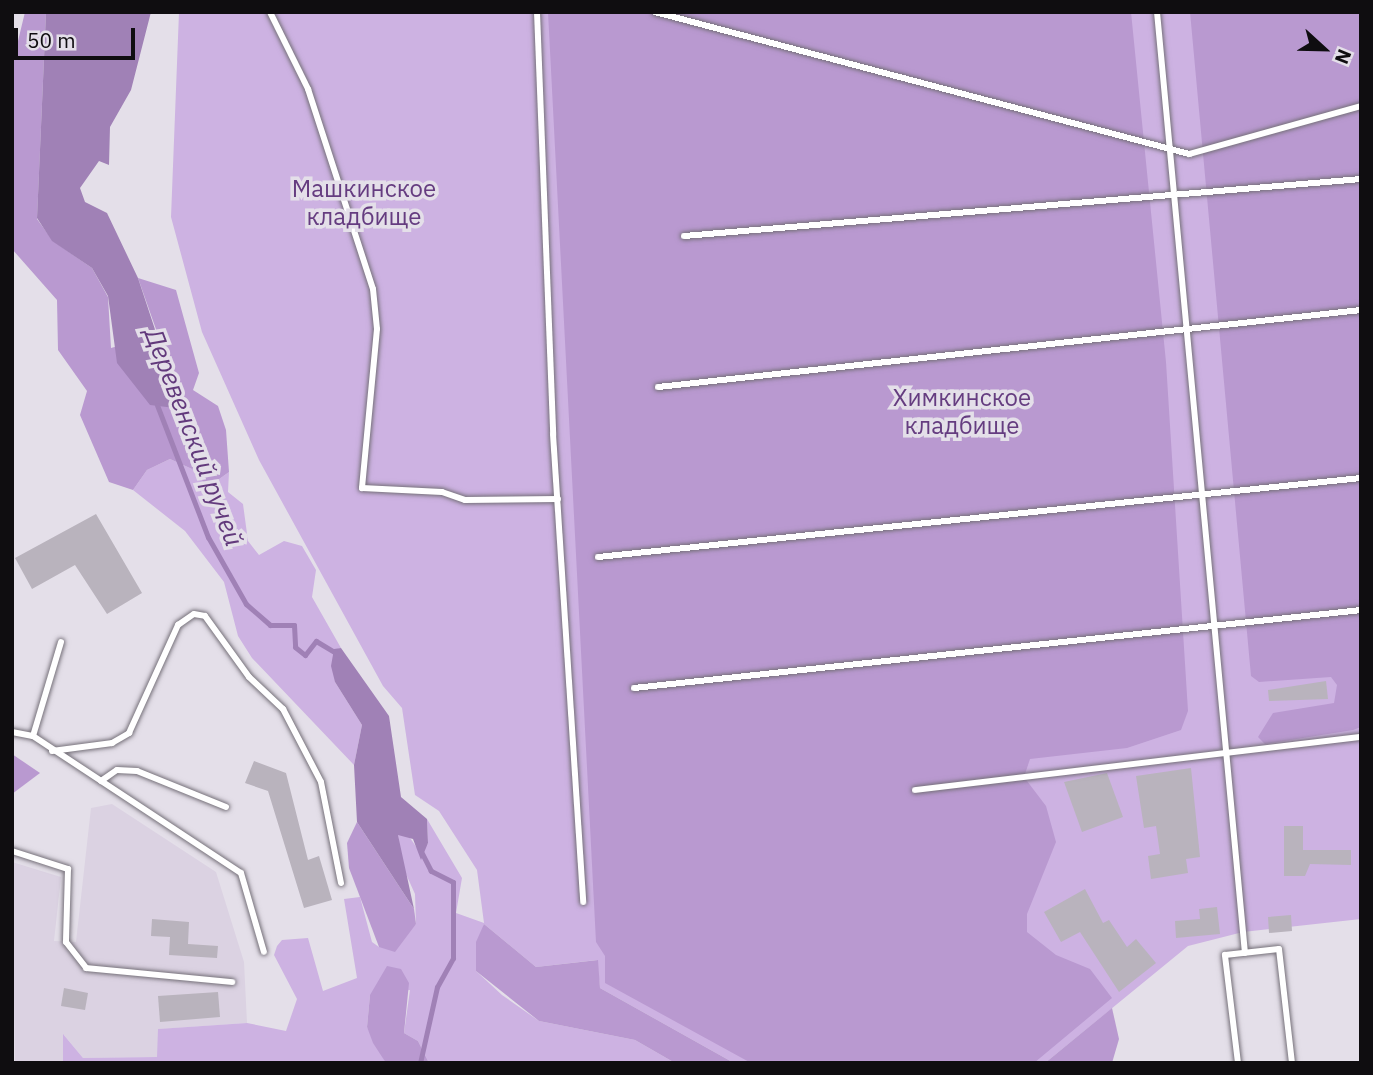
<!DOCTYPE html>
<html>
<head>
<meta charset="utf-8">
<style>
  body { margin:0 }
  #map { position:relative; width:1373px; height:1075px; overflow:hidden; background:#e4dfe9; font-family:"IBM Plex Sans",sans-serif }
  div>[style] { position:absolute }
  .built>* { inset:0; background:#dbd2e2 }
  .green>* { inset:0; background:#cdb2e2 }
  .forest>* { inset:0; background:#b999d0 }
  .water>* { inset:0; background:#a081b6 }
  .stream>* { height:5px; margin:-2.5px; padding:0 2.5px; transform-origin:2.5px; border-radius:2.5px; background:#a081b6 }
  .building>* { inset:0; background:#b9b3bd }
  .roads { filter:drop-shadow(0 0 2px #76717a) drop-shadow(0 0 2px #76717a) }
  .service>* { height:6px; margin:-3px; padding:0 3px; transform-origin:3px; border-radius:3px; background:#fff }
  span { translate:-50% -50%; white-space:nowrap; text-align:center; line-height:1.15; -webkit-text-stroke:7px #e4dfe9; paint-order:stroke }
  .park-label { font-size:24px; color:#653c80 }
  .water-label { font-size:26px; color:#62397c; font-style:italic }
  .frame { position:absolute; inset:0; border:14px solid #0f0d10; pointer-events:none }
  .north { position:absolute; left:1289px; top:14px; width:70px; height:70px; -webkit-text-stroke:5px #e4dfe9; paint-order:stroke; rotate:112deg; font-size:19px; font-weight:700; line-height:28px; text-align:center; color:#0f0d10 }
  .north::after { content:''; display:block; margin:auto; width:24px; height:32px; background:#0f0d10; clip-path:polygon(50% 0,100% 100%,50% 72%,0 100%) }
  .scale { position:absolute; left:14px; top:28px; width:121px; height:32px; box-sizing:border-box; border:4px solid #0f0d10; border-top:0; padding-left:9px; font-size:21px; line-height:24px; white-space:nowrap; color:#0f0d10; -webkit-text-stroke:5px #e4dfe9; paint-order:stroke }
</style>
</head>
<body>
<div id="map">
  <div class="built">
    <i style="clip-path:polygon(112px 804px,216px 872px,244px 962px,247px 1023px,159px 1029px,158px 1057px,83px 1058px,64px 1035px,63px 1063px,15px 1063px,12px 862px,61px 877px,54px 941px,76px 942px,91px 808px)"></i>
  </div>
  <div class="green">
    <i style="clip-path:polygon(179px 12px,1361px 12px,1361px 919px,1243px 932px,1188px 946px,1045px 1063px,734px 1063px,600px 988px,597px 960px,536px 967px,484px 924px,476px 971px,502px 995px,539px 1021px,635px 1040px,675px 1063px,429px 1063px,418px 1041px,404px 1033px,410px 990px,370px 995px,367px 1027px,386px 1063px,63px 1063px,63px 1034px,83px 1058px,157px 1057px,158px 1029px,247px 1023px,286px 1031px,297px 999px,274px 955px,277px 946px,282px 940px,308px 938px,323px 991px,357px 978px,344px 899px,360px 897px,372px 942px,379px 947px,416px 924px,415px 894px,401px 863px,398px 835px,406px 832px,417px 848px,428px 844px,427px 819px,462px 878px,456px 913px,484px 923px,477px 870px,439px 811px,415px 795px,402px 708px,383px 686px,259px 460px,202px 332px,171px 217px)"></i>
    <i style="clip-path:polygon(170px 459px,192px 469px,208px 487px,229px 472px,228px 492px,243px 504px,248px 541px,259px 555px,284px 541px,302px 546px,316px 570px,312px 597px,341px 648px,334px 650px,335px 682px,362px 725px,354px 765px,252px 658px,238px 636px,224px 582px,185px 531px,133px 490px,147px 470px)"></i>
  </div>
  <div class="forest">
    <i style="clip-path:polygon(25px 12px,46px 12px,37px 219px,53px 241px,92px 268px,108px 297px,111px 348px,158px 335px,138px 278px,176px 290px,199px 373px,193px 390px,218px 406px,226px 430px,229px 472px,208px 487px,192px 469px,170px 459px,147px 470px,133px 490px,109px 482px,80px 415px,87px 391px,58px 350px,57px 300px,12px 249px,12px 66px)"></i>
    <i style="clip-path:polygon(548px 12px,1131px 12px,1166px 362px,1188px 711px,1181px 730px,1127px 748px,1030px 759px,1024px 777px,1046px 806px,1056px 842px,1027px 914px,1027px 932px,1056px 955px,1090px 969px,1112px 998px,1034px 1063px,751px 1063px,605px 983px,605px 956px,596px 942px)"></i>
    <i style="clip-path:polygon(1190px 12px,1361px 12px,1361px 727px,1353px 730px,1265px 744px,1258px 737px,1273px 713px,1334px 703px,1337px 685px,1331px 677px,1259px 682px,1251px 676px)"></i>
    <i style="clip-path:polygon(12px 754px,40px 773px,12px 794px)"></i>
    <i style="clip-path:polygon(357px 822px,414px 909px,416px 924px,395px 952px,379px 947px,349px 868px,347px 843px)"></i>
    <i style="clip-path:polygon(484px 924px,536px 967px,598px 960px,600px 988px,734px 1063px,675px 1063px,635px 1040px,539px 1021px,476px 971px,476px 942px)"></i>
    <i style="clip-path:polygon(387px 966px,401px 969px,409px 983px,404px 1033px,418px 1041px,429px 1063px,386px 1063px,373px 1043px,367px 1027px,370px 995px)"></i>
    <i style="clip-path:polygon(1112px 1008px,1119px 1039px,1112px 1063px,1045px 1063px)"></i>
  </div>
  <div class="water">
    <i style="clip-path:polygon(46px 12px,151px 12px,131px 90px,110px 127px,109px 165px,99px 161px,80px 188px,85px 202px,107px 213px,138px 278px,174px 387px,175px 408px,150px 405px,117px 363px,108px 296px,92px 268px,52px 241px,37px 218px)"></i>
    <i style="clip-path:polygon(341px 648px,389px 716px,401px 797px,427px 819px,428px 843px,421px 860px,413px 839px,398px 835px,414px 909px,357px 822px,354px 765px,362px 725px,335px 682px,331px 666px,334px 649px)"></i>
  </div>
  <div class="stream">
    <i style="left:157px;top:405px;width:142px;rotate:68.9deg"></i>
    <i style="left:208px;top:537px;width:77px;rotate:60.4deg"></i>
    <i style="left:246px;top:604px;width:32px;rotate:41deg"></i>
    <i style="left:270px;top:625px;width:24px"></i>
    <i style="left:294px;top:625px;width:22px;rotate:87deg"></i>
    <i style="left:295px;top:647px;width:13px;rotate:39deg"></i>
    <i style="left:305px;top:655px;width:18px;rotate:-52deg"></i>
    <i style="left:316px;top:641px;width:27px;rotate:31deg"></i>
    <i style="left:420px;top:1063px;width:78px;rotate:-77.4deg"></i>
    <i style="left:437px;top:987px;width:33px;rotate:-61deg"></i>
    <i style="left:453px;top:958px;width:76px;rotate:-90deg"></i>
    <i style="left:453px;top:882px;width:25px;rotate:-153deg"></i>
    <i style="left:431px;top:871px;width:20px;rotate:-117deg"></i>
  </div>
  <div class="building">
    <i style="clip-path:polygon(96px 514px,142px 593px,107px 614px,75px 565px,32px 589px,15px 558px)"></i>
    <i style="clip-path:polygon(1326px 681px,1328px 699px,1269px 701px,1268px 690px)"></i>
    <i style="clip-path:polygon(254px 761px,286px 773px,308px 860px,319px 856px,332px 900px,304px 908px,268px 791px,245px 783px)"></i>
    <i style="clip-path:polygon(1191px 768px,1200px 857px,1186px 859px,1188px 873px,1151px 879px,1148px 856px,1160px 854px,1156px 826px,1144px 828px,1136px 776px)"></i>
    <i style="clip-path:polygon(1107px 773px,1123px 817px,1082px 832px,1064px 782px)"></i>
    <i style="clip-path:polygon(1284px 826px,1303px 826px,1303px 850px,1351px 850px,1351px 865px,1310px 864px,1305px 876px,1284px 876px)"></i>
    <i style="clip-path:polygon(1085px 889px,1103px 923px,1109px 920px,1127px 947px,1136px 939px,1156px 963px,1119px 992px,1080px 932px,1061px 942px,1044px 912px)"></i>
    <i style="clip-path:polygon(1217px 907px,1220px 934px,1176px 938px,1175px 921px,1200px 919px,1199px 909px)"></i>
    <i style="clip-path:polygon(1291px 915px,1292px 931px,1269px 933px,1268px 917px)"></i>
    <i style="clip-path:polygon(152px 919px,189px 922px,188px 944px,218px 946px,217px 958px,169px 955px,170px 937px,151px 936px)"></i>
    <i style="clip-path:polygon(64px 988px,88px 993px,85px 1010px,61px 1006px)"></i>
    <i style="clip-path:polygon(218px 992px,220px 1017px,160px 1022px,158px 996px)"></i>
  </div>
  <div class="roads">
    <div class="service">
      <i style="left:270px;top:12px;width:86px;rotate:63.7deg"></i>
      <i style="left:308px;top:89px;width:210px;rotate:72deg"></i>
      <i style="left:373px;top:289px;width:40px;rotate:84.3deg"></i>
      <i style="left:377px;top:329px;width:160px;rotate:95.4deg"></i>
      <i style="left:362px;top:488px;width:80px;rotate:2.9deg"></i>
      <i style="left:442px;top:492px;width:24px;rotate:19deg"></i>
      <i style="left:465px;top:500px;width:93px;rotate:-0.6deg"></i>
      <i style="left:537px;top:12px;width:422px;rotate:87.8deg"></i>
      <i style="left:553px;top:434px;width:469px;rotate:86.3deg"></i>
      <i style="left:655px;top:12px;width:553px;rotate:14.89deg"></i>
      <i style="left:1189px;top:154px;width:179px;rotate:-15.6deg"></i>
      <i style="left:1157px;top:12px;width:945px;rotate:84.66deg"></i>
      <i style="left:684px;top:236px;width:679px;rotate:-4.81deg"></i>
      <i style="left:658px;top:387px;width:707px;rotate:-6.25deg"></i>
      <i style="left:598px;top:557px;width:767px;rotate:-5.91deg"></i>
      <i style="left:634px;top:688px;width:731px;rotate:-6.12deg"></i>
      <i style="left:12px;top:732px;width:21px;rotate:11deg"></i>
      <i style="left:33px;top:736px;width:98px;rotate:-73.4deg"></i>
      <i style="left:33px;top:736px;width:249px;rotate:33.4deg"></i>
      <i style="left:241px;top:873px;width:82px;rotate:73.8deg"></i>
      <i style="left:52px;top:751px;width:61px;rotate:-7.6deg"></i>
      <i style="left:112px;top:743px;width:20px;rotate:-30deg"></i>
      <i style="left:129px;top:733px;width:119px;rotate:-65.6deg"></i>
      <i style="left:178px;top:625px;width:19px;rotate:-35deg"></i>
      <i style="left:194px;top:614px;width:11px;rotate:10deg"></i>
      <i style="left:205px;top:616px;width:75px;rotate:54.2deg"></i>
      <i style="left:249px;top:677px;width:47px;rotate:43.3deg"></i>
      <i style="left:283px;top:709px;width:82px;rotate:62.5deg"></i>
      <i style="left:321px;top:782px;width:103px;rotate:78.8deg"></i>
      <i style="left:101px;top:781px;width:19px;rotate:-35deg"></i>
      <i style="left:117px;top:770px;width:20px;rotate:3deg"></i>
      <i style="left:137px;top:771px;width:96px;rotate:22deg"></i>
      <i style="left:915px;top:790px;width:449px;rotate:-6.8deg"></i>
      <i style="left:12px;top:851px;width:59px;rotate:17.8deg"></i>
      <i style="left:68px;top:869px;width:73px;rotate:91.6deg"></i>
      <i style="left:66px;top:942px;width:33px;rotate:52deg"></i>
      <i style="left:86px;top:968px;width:147px;rotate:5.5deg"></i>
      <i style="left:1238px;top:1063px;width:109px;rotate:-96.9deg"></i>
      <i style="left:1225px;top:955px;width:54px;rotate:-6.3deg"></i>
      <i style="left:1279px;top:949px;width:115px;rotate:83.5deg"></i>
    </div>
  </div>
  <div class="park-label">
    <span style="left:364px;top:203px">Машкинское<br>кладбище</span>
    <span style="left:962px;top:412px">Химкинское<br>кладбище</span>
  </div>
  <div class="water-label">
    <span style="left:194px;top:437px;rotate:69deg">Деревенский ручей</span>
  </div>
  <div class="frame"></div>
  <div class="north">N</div>
  <div class="scale">50 m</div>
</div>
</body>
</html>
